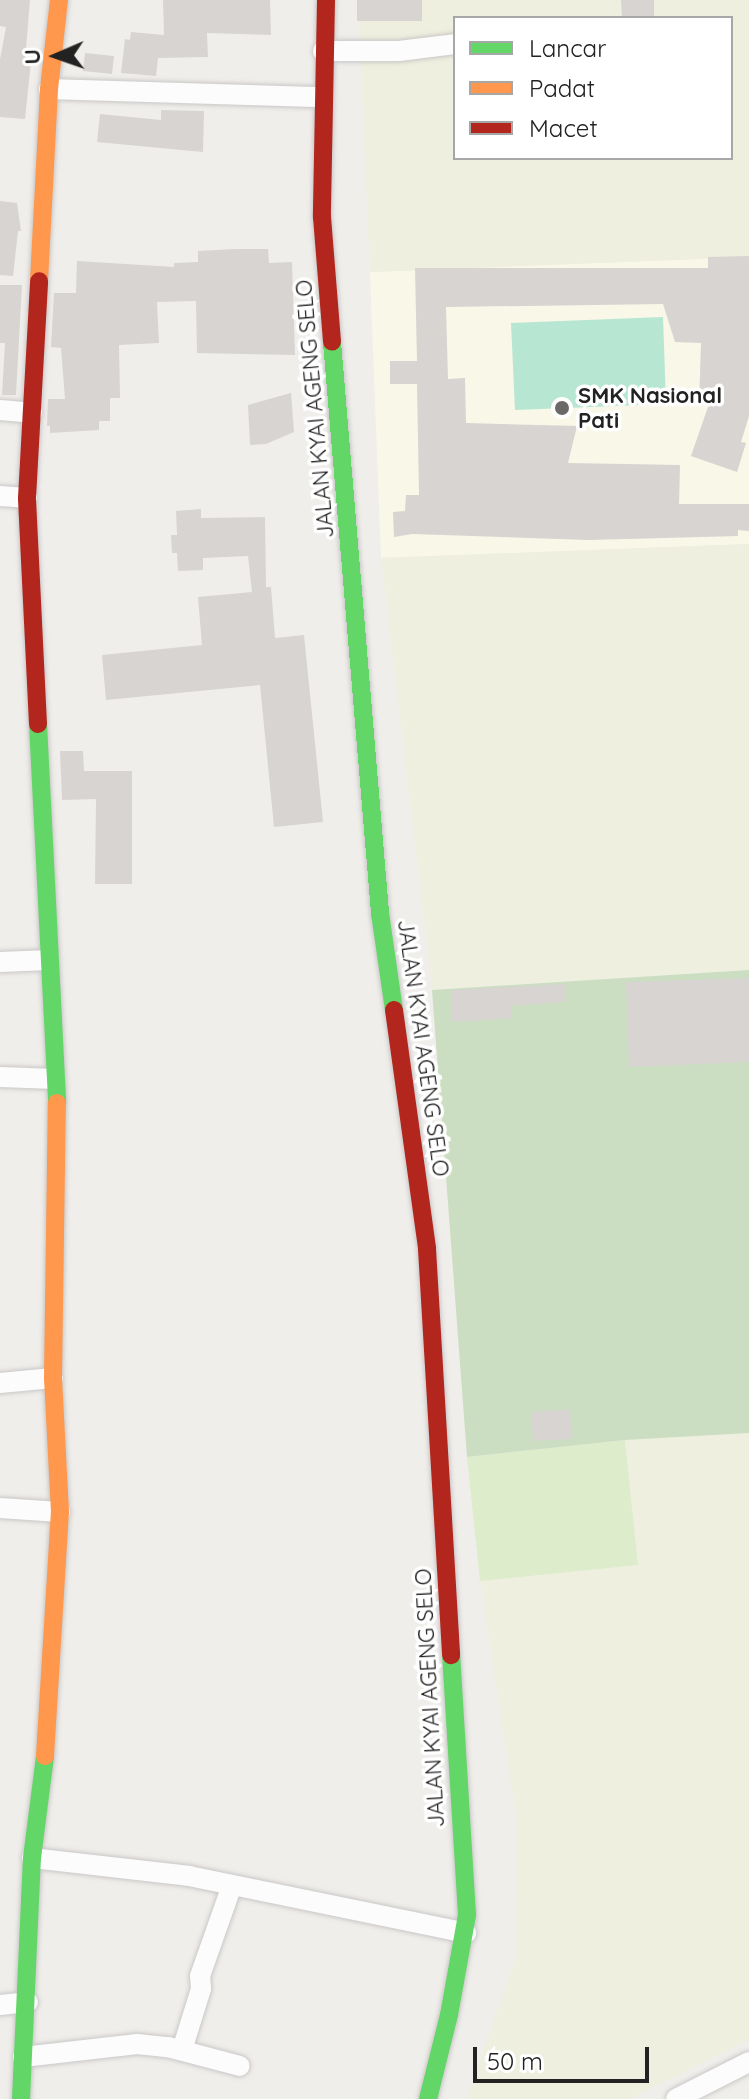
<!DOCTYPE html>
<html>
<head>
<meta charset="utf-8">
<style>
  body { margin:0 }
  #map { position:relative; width:749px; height:2099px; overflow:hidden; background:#f0eeeb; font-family:Quicksand,sans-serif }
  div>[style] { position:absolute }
  .education>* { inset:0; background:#f8f7e8 }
  .farmland>* { inset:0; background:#efefdf }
  .grass>* { inset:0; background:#ddeccb }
  .forest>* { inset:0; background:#cbdec1 }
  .pitch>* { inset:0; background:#b7e6d2 }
  .building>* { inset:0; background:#d7d4d2 }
  .roads { filter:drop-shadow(0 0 2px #c9c8c7) drop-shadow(0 0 2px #c9c8c7) }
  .street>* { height:20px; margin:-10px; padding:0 10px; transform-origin:10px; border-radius:10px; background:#fdfcfc }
  .fast>* { height:18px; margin:-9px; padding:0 9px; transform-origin:9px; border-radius:9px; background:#63d668 }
  .slow>* { height:18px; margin:-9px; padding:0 9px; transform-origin:9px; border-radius:9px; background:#ff974d }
  .jam>* { height:18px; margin:-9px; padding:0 9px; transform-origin:9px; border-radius:9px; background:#b3261e }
  .dots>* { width:22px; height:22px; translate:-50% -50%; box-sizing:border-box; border:4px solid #fff; border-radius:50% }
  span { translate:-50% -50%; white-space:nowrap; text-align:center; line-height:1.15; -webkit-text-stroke:7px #fff; paint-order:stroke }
  .poi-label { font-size:22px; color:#222; font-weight:700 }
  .left { translate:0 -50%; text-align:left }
  .street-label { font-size:22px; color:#222 }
  .legend { position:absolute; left:453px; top:16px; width:280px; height:144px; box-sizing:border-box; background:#fff; border:2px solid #a7a7a7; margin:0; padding:10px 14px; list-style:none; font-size:24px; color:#222 }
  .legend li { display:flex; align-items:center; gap:16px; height:40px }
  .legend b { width:40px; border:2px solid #a7a7a7 }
  .north { position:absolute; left:16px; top:16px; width:80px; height:80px; -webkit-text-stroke:6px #fff; paint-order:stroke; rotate:268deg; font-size:22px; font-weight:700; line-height:32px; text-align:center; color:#222 }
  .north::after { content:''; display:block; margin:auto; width:28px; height:36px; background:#222; clip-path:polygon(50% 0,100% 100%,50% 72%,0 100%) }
  .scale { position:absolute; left:473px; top:2047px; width:176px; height:36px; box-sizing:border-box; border:4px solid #222; border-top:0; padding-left:10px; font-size:24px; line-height:28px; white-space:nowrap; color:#222; -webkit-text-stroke:6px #fff; paint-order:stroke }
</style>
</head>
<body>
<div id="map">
  <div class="education">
    <i style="clip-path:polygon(749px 257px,749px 544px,381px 558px,370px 272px)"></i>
  </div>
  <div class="farmland">
    <i style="clip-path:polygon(evenodd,358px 0,749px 0,749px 257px,370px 272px,358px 0,455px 18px,731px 18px,731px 158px,455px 158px,455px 18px)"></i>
    <i style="clip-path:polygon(749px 544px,749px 970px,432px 990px,381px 558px)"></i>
    <i style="clip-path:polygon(749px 1433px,749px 2040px,630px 2099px,467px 2099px,516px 1956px,517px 1823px,480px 1581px,638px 1565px,625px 1440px)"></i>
  </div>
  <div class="grass">
    <i style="clip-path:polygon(625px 1440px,638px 1565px,480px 1581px,467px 1457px)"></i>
  </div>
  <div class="forest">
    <i style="clip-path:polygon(749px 970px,749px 1433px,625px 1440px,467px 1457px,432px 990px)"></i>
  </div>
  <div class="pitch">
    <i style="clip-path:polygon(663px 317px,666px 404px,515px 410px,511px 323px)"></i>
  </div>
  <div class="building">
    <i style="clip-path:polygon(0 0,30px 0,25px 61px,31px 61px,25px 119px,0 117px,0 59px,6px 27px,0 26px)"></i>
    <i style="clip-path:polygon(163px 0,270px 0,271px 35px,207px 33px,208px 57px,158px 58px,156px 76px,121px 73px,125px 39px,130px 40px,131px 32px,164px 35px)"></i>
    <i style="clip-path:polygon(357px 0,422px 0,422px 21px,357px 21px)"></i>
    <i style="clip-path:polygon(621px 0,654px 0,654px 18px,622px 18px)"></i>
    <i style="clip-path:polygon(85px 53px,114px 56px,112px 74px,83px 71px)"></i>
    <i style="clip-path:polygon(161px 110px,204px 111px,203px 152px,97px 142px,100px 114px,161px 120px)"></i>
    <i style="clip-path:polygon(0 201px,17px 203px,21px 231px,18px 231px,13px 276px,0 275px)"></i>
    <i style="clip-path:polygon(235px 249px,268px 249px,269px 263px,292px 262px,295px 355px,197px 353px,196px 301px,157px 302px,159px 343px,119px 345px,120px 398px,110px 398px,110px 421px,99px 421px,99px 430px,50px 433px,50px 426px,47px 426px,48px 399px,65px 399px,61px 348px,51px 347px,54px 293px,76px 293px,77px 261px,174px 267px,174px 263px,198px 262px,198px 251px)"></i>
    <i style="clip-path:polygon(749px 256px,749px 416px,741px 442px,746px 443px,737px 472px,691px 456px,709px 404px,699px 404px,701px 343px,675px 342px,663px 304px,446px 307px,448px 379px,465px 378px,466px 423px,577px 426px,568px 463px,680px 465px,679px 504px,749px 504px,749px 531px,738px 530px,738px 536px,589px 540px,412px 534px,394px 537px,393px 512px,405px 511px,406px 495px,419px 495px,417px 384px,390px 384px,390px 361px,417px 361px,415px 268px,708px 268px,708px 257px)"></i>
    <i style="clip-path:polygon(0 285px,22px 285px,16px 395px,2px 395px,5px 343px,0 343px)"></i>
    <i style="clip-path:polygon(291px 393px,294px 432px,266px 444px,250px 445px,248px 405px)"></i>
    <i style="clip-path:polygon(201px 509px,201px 518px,265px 517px,266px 587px,271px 587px,275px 638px,304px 635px,323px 822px,274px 827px,260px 685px,106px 700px,102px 655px,202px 645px,198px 597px,252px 592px,248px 556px,203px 558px,203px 570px,178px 571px,177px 553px,172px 553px,171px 535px,177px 535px,176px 511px)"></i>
    <i style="clip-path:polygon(60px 751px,83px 751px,84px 771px,132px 771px,132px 884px,95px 884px,96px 799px,62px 800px)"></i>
    <i style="clip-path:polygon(749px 978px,749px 1062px,629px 1067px,626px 982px)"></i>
    <i style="clip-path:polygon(565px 984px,566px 1002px,511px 1006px,512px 1018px,452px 1022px,451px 990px)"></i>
    <i style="clip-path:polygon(570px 1409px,572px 1439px,533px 1441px,531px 1412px)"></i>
  </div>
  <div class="roads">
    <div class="street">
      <i style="left:323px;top:51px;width:76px"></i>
      <i style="left:399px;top:51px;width:56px;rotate:-7.1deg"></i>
      <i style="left:49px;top:89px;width:273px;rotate:1.7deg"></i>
      <i style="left:0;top:410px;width:32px;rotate:5deg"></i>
      <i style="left:0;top:496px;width:27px;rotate:4deg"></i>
      <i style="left:0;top:962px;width:49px;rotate:-2.3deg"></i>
      <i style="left:0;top:1077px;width:55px;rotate:2.1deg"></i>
      <i style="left:0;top:1383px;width:53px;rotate:-5.4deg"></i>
      <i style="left:0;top:1508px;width:60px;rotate:3.8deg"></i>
      <i style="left:32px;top:1858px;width:158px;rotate:6.5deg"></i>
      <i style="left:189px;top:1876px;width:283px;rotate:11.6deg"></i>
      <i style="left:0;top:2005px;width:28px;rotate:-6deg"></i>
      <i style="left:182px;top:2050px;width:64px;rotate:-72.7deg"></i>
      <i style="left:201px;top:1989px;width:13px;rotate:-94deg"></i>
      <i style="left:200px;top:1976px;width:96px;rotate:-70.6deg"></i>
      <i style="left:23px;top:2057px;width:115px;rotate:-6.5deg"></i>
      <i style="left:137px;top:2044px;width:31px;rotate:6deg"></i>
      <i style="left:168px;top:2047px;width:74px;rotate:14.8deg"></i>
      <i style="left:676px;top:2099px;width:82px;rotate:-26.9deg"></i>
    </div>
    <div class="fast">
      <i style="left:332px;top:342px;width:573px;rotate:85.19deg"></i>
      <i style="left:380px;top:913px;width:98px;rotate:81.8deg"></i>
      <i style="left:38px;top:724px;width:379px;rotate:87.1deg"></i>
      <i style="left:21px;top:2099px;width:241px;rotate:-87.4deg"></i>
      <i style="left:32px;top:1858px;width:103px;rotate:-82.7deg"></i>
      <i style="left:428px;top:2099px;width:87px;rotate:-76deg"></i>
      <i style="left:449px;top:2015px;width:102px;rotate:-79.8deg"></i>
      <i style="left:467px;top:1915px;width:260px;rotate:-93.5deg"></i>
    </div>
    <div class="slow">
      <i style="left:39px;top:281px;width:192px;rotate:-87deg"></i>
      <i style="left:49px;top:89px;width:90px;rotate:-83.6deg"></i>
      <i style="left:45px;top:1756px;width:244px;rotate:-86.5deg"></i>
      <i style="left:60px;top:1512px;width:134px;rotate:-93deg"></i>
      <i style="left:53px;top:1378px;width:275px;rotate:-89.2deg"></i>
    </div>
    <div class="jam">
      <i style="left:326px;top:0;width:217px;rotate:91.1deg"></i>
      <i style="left:322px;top:217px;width:125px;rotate:85.4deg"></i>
      <i style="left:38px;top:724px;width:226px;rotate:-92.8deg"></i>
      <i style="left:27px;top:498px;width:217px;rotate:-86.8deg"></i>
      <i style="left:394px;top:1010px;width:241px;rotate:82.1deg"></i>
      <i style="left:427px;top:1249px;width:407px;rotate:86.6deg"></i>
    </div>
  </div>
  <div class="dots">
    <i style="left:562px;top:408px;background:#6a6968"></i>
  </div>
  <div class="poi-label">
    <span class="left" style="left:578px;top:408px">SMK Nasional<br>Pati</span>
  </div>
  <div class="street-label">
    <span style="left:315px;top:409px;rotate:-95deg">JALAN KYAI AGENG SELO</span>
    <span style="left:423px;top:1048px;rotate:82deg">JALAN KYAI AGENG SELO</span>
    <span style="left:430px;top:1698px;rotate:-93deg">JALAN KYAI AGENG SELO</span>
  </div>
  <ul class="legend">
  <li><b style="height:10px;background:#63d668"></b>Lancar</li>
  <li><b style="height:10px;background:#ff974d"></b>Padat</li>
  <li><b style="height:10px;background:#b3261e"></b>Macet</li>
  </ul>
  <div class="north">U</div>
  <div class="scale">50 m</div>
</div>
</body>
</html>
